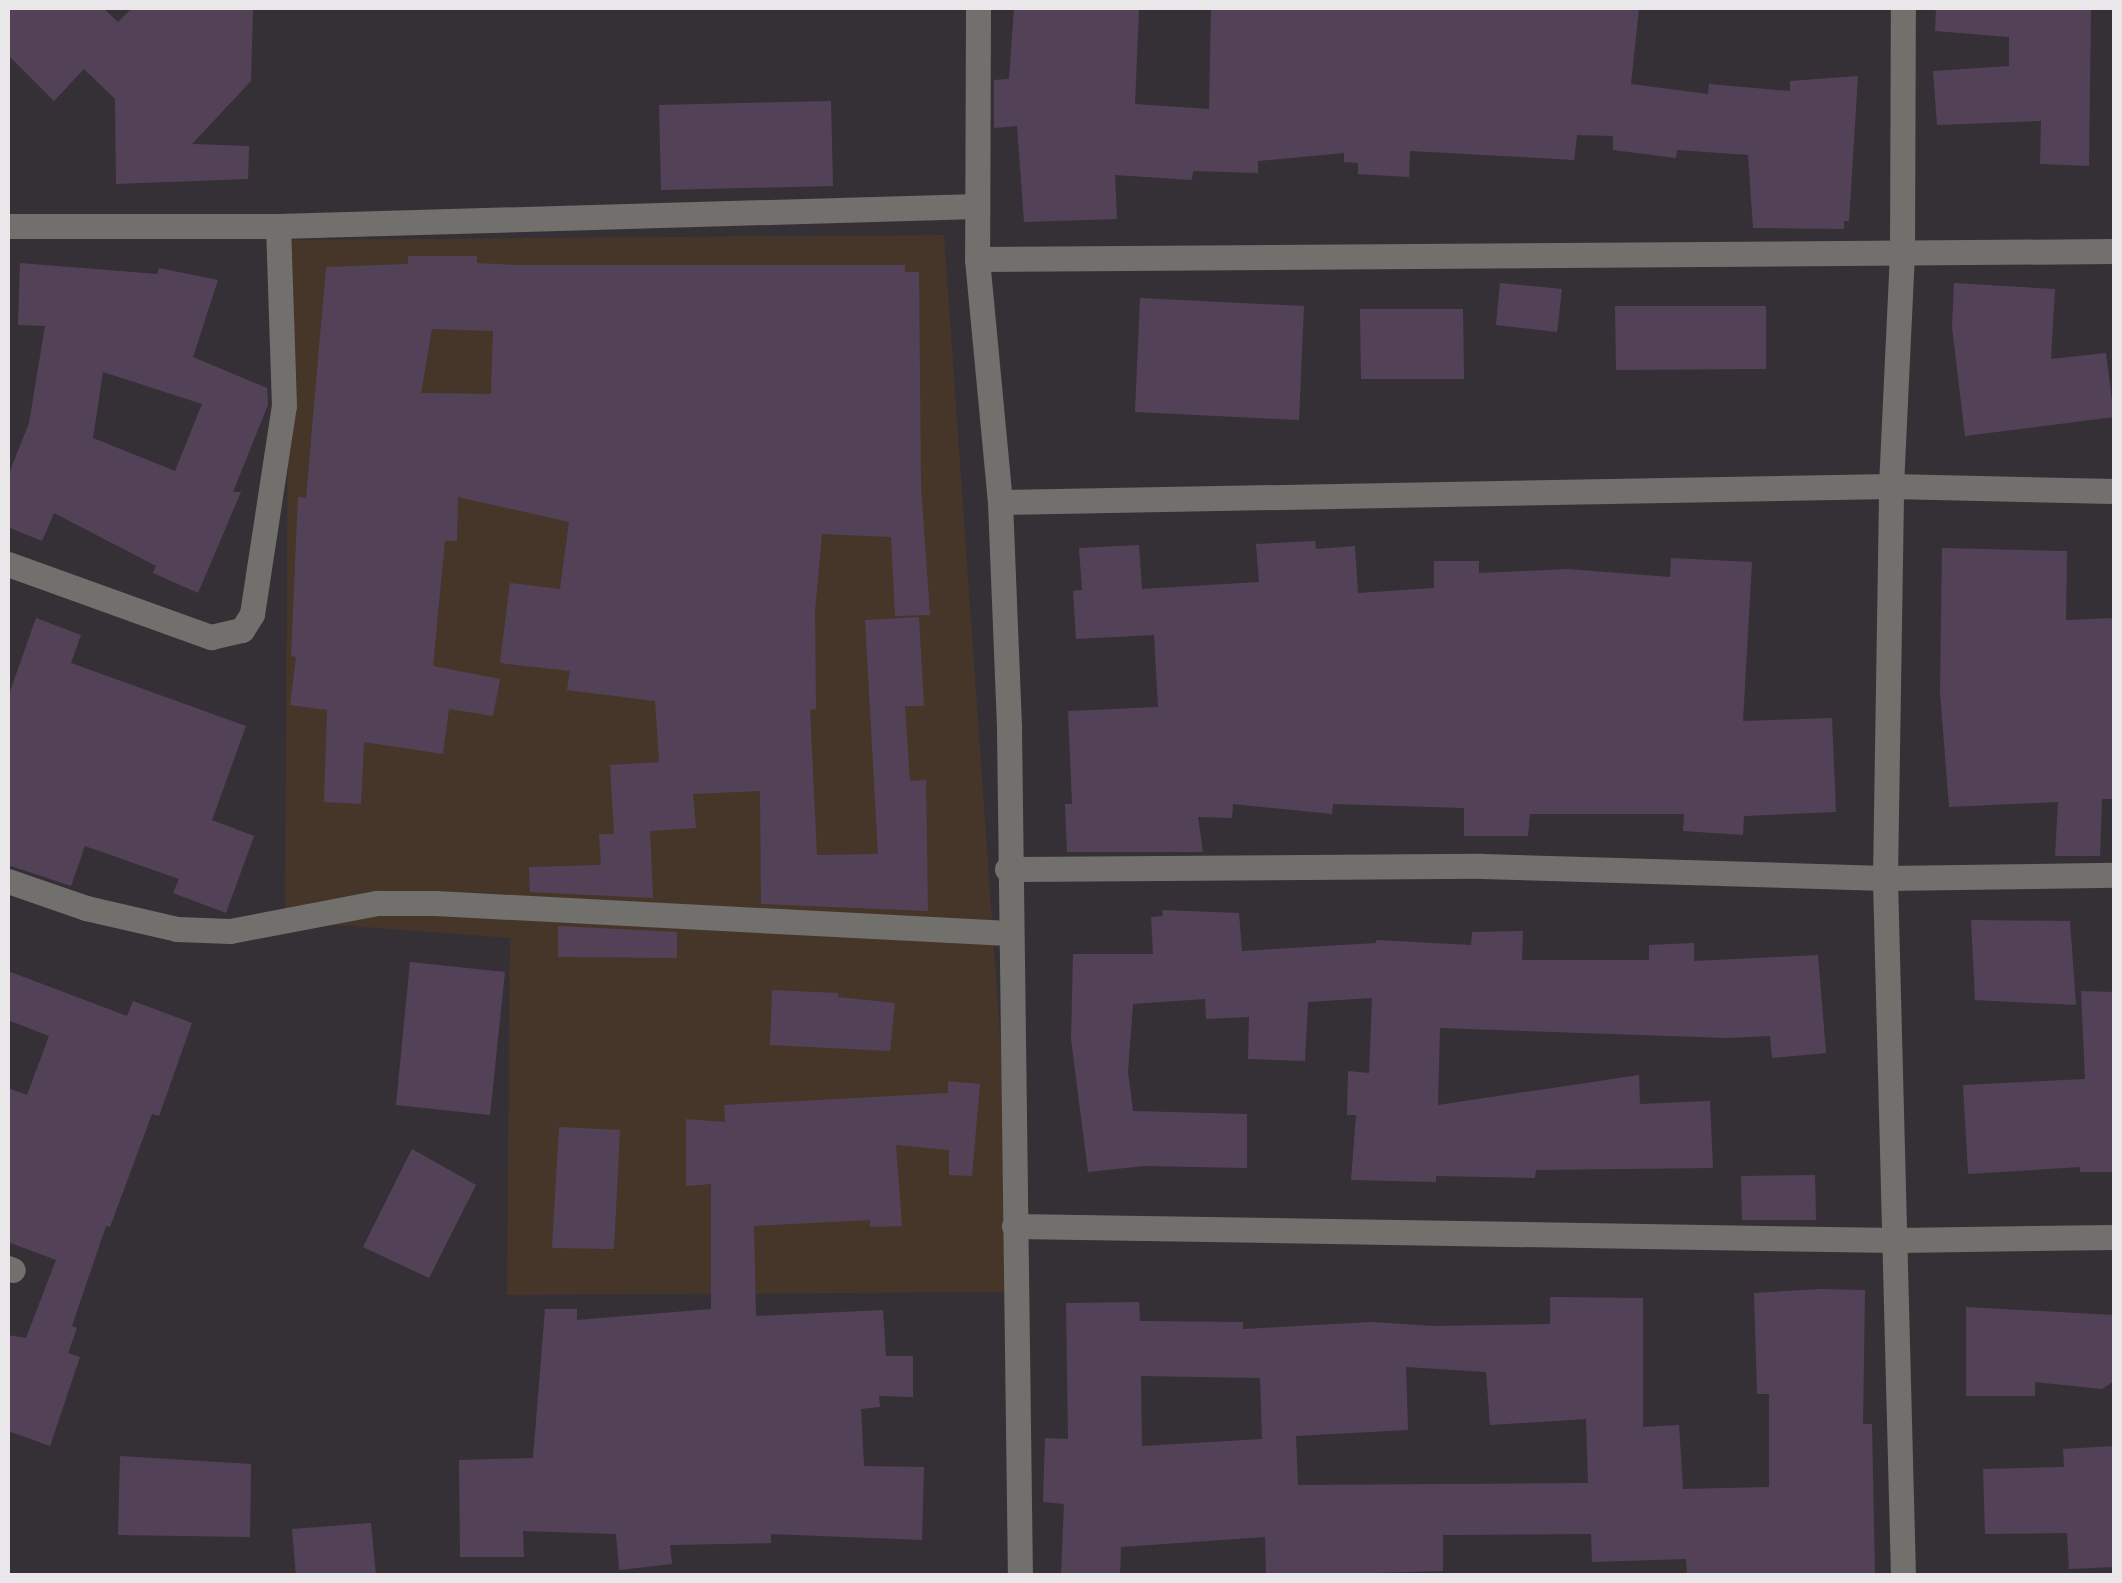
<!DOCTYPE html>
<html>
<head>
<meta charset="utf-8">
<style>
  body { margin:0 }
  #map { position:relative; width:2122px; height:1583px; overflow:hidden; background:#353036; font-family:Merriweather,serif }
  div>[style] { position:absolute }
  .commercial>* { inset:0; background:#46362a }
  .building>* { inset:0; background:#534257 }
  .minor>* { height:25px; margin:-12.5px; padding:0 12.5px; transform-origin:12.5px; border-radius:12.5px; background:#72706d }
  span { translate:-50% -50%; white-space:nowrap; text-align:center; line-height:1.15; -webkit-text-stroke:9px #353036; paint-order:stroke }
  .frame { position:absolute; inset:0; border:10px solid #eae7eb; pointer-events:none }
</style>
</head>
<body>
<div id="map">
  <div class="commercial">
    <i style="clip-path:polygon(944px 235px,1018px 1292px,507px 1295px,510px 938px,285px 921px,289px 240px)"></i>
  </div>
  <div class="building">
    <i style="clip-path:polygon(8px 8px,103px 8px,118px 22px,132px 8px,253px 8px,251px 81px,192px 144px,249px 146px,248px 179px,116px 184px,115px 99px,84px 69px,54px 101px,8px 55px)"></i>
    <i style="clip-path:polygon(1014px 8px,1139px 8px,1135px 104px,1209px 109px,1211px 8px,1639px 8px,1631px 84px,1708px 94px,1709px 84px,1790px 91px,1790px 81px,1858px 76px,1849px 221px,1844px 221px,1844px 229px,1753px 228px,1748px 155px,1677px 150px,1676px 158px,1613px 150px,1613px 136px,1577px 135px,1574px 160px,1410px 151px,1409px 177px,1358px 174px,1358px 163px,1344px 162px,1344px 153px,1258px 161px,1258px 173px,1193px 171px,1192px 180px,1115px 175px,1117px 219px,1024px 222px,1017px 126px,994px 128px,994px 80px,1009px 79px)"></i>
    <i style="clip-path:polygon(1936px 8px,2091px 8px,2089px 166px,2040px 164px,2041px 121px,1937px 125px,1933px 71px,2009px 66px,2009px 37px,1935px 31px)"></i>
    <i style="clip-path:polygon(831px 101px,833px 186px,661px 190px,659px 105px)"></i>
    <i style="clip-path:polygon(evenodd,408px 256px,477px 256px,477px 263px,515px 265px,905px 265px,905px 272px,919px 272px,921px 487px,930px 615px,895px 616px,891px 537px,822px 534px,815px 611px,816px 709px,810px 710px,817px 855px,878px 854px,865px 620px,919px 617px,924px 706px,905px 706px,910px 781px,926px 780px,928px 911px,761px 904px,760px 791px,693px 794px,696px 828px,650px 831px,653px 898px,530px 892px,529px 867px,601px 865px,599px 834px,614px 834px,610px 765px,659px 762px,655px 701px,567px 690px,570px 671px,500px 663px,510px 583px,560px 589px,569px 522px,458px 497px,457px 541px,445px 541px,433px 666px,500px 679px,493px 716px,449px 709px,443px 754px,364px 742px,361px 804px,324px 802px,327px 710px,290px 705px,296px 657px,291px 656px,298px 497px,306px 498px,326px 267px,408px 264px,408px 256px,432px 329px,493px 331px,491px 394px,421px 393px,432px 329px)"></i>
    <i style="clip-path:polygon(evenodd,20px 263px,157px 274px,159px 268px,218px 280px,193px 357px,267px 388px,268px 405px,233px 492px,241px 492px,198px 593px,153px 573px,156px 566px,54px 513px,42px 541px,8px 527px,8px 476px,29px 423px,45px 326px,18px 325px,20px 263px,103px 372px,202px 404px,175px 471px,93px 438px,103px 372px)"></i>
    <i style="clip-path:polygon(1500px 283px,1562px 289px,1557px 332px,1496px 325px)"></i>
    <i style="clip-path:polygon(1954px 283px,2055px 289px,2051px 359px,2106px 353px,2114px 417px,1965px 436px,1952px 327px)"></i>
    <i style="clip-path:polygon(1140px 298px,1304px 306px,1299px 420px,1135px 412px)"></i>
    <i style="clip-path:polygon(1615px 306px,1766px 306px,1766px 369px,1616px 370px)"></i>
    <i style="clip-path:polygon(1360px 309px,1463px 309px,1464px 379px,1361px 379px)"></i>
    <i style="clip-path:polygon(1315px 541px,1316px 549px,1355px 546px,1358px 593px,1434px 588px,1434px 561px,1479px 561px,1479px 573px,1568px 569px,1670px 577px,1671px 558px,1752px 562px,1743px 721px,1832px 718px,1836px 812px,1744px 816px,1743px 835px,1683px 831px,1684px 814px,1530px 814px,1528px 836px,1464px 836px,1464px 808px,1333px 804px,1332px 814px,1233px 804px,1232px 818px,1198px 817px,1203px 852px,1067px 852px,1065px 804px,1072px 804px,1068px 711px,1158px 707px,1154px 635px,1076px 639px,1073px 591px,1082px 590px,1079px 548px,1139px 545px,1142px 589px,1259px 582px,1256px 544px)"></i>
    <i style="clip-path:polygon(1942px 548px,2067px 551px,2066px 620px,2114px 618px,2114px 799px,2102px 799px,2100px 856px,2055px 856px,2058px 802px,1949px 807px,1940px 692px)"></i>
    <i style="clip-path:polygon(36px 618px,81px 635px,71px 663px,246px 726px,212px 820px,254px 836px,226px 913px,173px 893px,179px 879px,85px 846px,71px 886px,8px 865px,8px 697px)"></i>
    <i style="clip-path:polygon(1162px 910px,1239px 913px,1242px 951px,1376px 943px,1376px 940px,1471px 945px,1472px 932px,1523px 931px,1522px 960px,1649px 960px,1649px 945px,1694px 943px,1694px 961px,1818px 955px,1826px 1053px,1772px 1058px,1770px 1036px,1728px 1038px,1440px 1028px,1438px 1105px,1639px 1075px,1640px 1104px,1710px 1101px,1713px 1168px,1536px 1170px,1535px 1178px,1436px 1176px,1436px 1182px,1351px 1180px,1356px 1115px,1347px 1115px,1348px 1071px,1369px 1073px,1372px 998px,1308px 1002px,1305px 1061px,1248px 1059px,1249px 1017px,1206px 1019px,1205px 999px,1133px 1004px,1128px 1072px,1133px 1111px,1247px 1114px,1247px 1168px,1144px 1166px,1088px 1172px,1071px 1039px,1073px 954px,1153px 954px,1151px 917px,1163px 916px)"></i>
    <i style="clip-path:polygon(1971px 920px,2070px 921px,2076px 1005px,1975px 1000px)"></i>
    <i style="clip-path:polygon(558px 926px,677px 932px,677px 958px,558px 957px)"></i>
    <i style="clip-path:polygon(410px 962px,505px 972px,490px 1115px,396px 1105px)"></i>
    <i style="clip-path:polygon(8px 971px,127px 1016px,133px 1001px,192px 1023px,159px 1116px,152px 1114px,110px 1227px,106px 1226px,72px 1326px,77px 1328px,68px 1353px,80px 1357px,50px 1446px,8px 1431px,8px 1335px,26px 1338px,56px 1260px,8px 1242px,8px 1088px,27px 1095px,49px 1036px,8px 1020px)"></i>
    <i style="clip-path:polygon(772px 990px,838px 993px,838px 997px,895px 1003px,890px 1051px,770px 1045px)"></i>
    <i style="clip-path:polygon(2081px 991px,2114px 992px,2114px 1172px,2080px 1172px,2080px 1167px,1968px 1174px,1963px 1085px,2085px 1079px)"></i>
    <i style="clip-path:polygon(948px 1081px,980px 1084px,972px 1176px,949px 1175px,949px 1150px,896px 1145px,902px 1226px,870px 1227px,870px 1220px,754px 1226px,756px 1316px,883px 1310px,886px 1356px,913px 1356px,913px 1397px,879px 1396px,880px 1407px,861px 1409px,864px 1466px,924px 1467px,922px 1540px,771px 1534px,771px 1543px,670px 1545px,672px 1564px,619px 1570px,616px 1534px,523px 1531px,524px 1557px,460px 1557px,459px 1460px,533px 1458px,545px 1309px,577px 1309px,577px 1320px,711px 1309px,711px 1184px,686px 1186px,686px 1119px,725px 1122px,724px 1105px,948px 1093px)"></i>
    <i style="clip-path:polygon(559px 1127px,620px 1130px,614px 1249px,552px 1248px)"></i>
    <i style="clip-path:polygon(412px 1149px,476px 1185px,429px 1278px,363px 1247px)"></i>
    <i style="clip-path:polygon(1815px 1175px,1816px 1220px,1742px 1220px,1741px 1176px)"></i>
    <i style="clip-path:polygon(evenodd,1820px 1289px,1865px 1290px,1863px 1424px,1872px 1424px,1875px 1576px,1687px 1576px,1686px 1559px,1592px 1562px,1591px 1534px,1443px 1535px,1443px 1571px,1266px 1576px,1265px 1537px,1121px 1547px,1120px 1576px,1061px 1576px,1064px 1504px,1043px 1502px,1045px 1438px,1068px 1439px,1066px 1303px,1139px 1302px,1140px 1321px,1243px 1322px,1243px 1329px,1372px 1322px,1433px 1326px,1550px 1324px,1550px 1297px,1643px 1298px,1643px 1427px,1679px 1425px,1683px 1489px,1769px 1487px,1769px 1394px,1757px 1394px,1754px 1293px,1820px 1289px,1406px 1367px,1486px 1372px,1490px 1425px,1586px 1419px,1588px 1483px,1298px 1485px,1296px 1436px,1408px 1430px,1406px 1367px,1820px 1289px,1141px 1376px,1260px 1378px,1262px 1439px,1142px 1446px,1141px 1376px)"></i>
    <i style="clip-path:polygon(1966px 1307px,2114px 1315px,2114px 1381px,2102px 1389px,2035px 1382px,2035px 1396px,1966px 1396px)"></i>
    <i style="clip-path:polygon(2114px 1446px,2114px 1567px,2069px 1569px,2067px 1533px,1985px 1534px,1983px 1469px,2064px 1467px,2063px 1449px)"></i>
    <i style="clip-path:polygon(120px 1456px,251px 1464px,250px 1537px,118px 1535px)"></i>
    <i style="clip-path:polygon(371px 1523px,376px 1576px,296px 1576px,292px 1529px)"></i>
  </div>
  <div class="minor">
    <i style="left:978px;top:8px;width:251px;rotate:90.2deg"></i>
    <i style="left:977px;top:259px;width:244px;rotate:84.6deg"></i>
    <i style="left:1000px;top:502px;width:227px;rotate:87.7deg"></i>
    <i style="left:1009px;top:729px;width:847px;rotate:89.26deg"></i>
    <i style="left:8px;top:226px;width:270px"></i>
    <i style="left:278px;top:226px;width:699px;rotate:-1.64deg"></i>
    <i style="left:977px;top:259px;width:1137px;rotate:-0.4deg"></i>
    <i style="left:1000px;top:502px;width:891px;rotate:-1.03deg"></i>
    <i style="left:1891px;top:486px;width:223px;rotate:1.3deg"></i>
    <i style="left:8px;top:564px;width:216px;rotate:19.8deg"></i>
    <i style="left:211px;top:637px;width:32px;rotate:-13deg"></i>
    <i style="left:242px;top:630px;width:19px;rotate:-58deg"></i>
    <i style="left:252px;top:614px;width:210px;rotate:-81.3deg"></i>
    <i style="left:284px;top:406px;width:180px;rotate:-91.9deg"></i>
    <i style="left:1007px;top:869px;width:475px;rotate:-0.4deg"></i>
    <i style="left:1482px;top:866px;width:403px;rotate:1.7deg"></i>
    <i style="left:1885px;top:878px;width:229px;rotate:-0.8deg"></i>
    <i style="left:8px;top:881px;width:83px;rotate:19.1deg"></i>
    <i style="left:86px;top:908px;width:93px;rotate:13deg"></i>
    <i style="left:177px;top:929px;width:53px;rotate:2.2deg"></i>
    <i style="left:230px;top:931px;width:150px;rotate:-10.8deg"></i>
    <i style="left:377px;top:903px;width:58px"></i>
    <i style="left:435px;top:903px;width:574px;rotate:3deg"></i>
    <i style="left:1014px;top:1226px;width:883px;rotate:0.91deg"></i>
    <i style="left:1897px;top:1240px;width:217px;rotate:-0.8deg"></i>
    <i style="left:8px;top:1268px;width:5px;rotate:22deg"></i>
    <i style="left:1903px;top:1576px;width:698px;rotate:-91.48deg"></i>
    <i style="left:1885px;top:878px;width:392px;rotate:-89.1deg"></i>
    <i style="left:1891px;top:486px;width:232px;rotate:-87.3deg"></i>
    <i style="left:1902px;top:254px;width:246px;rotate:-89.8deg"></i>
  </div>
  <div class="frame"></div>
</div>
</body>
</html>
